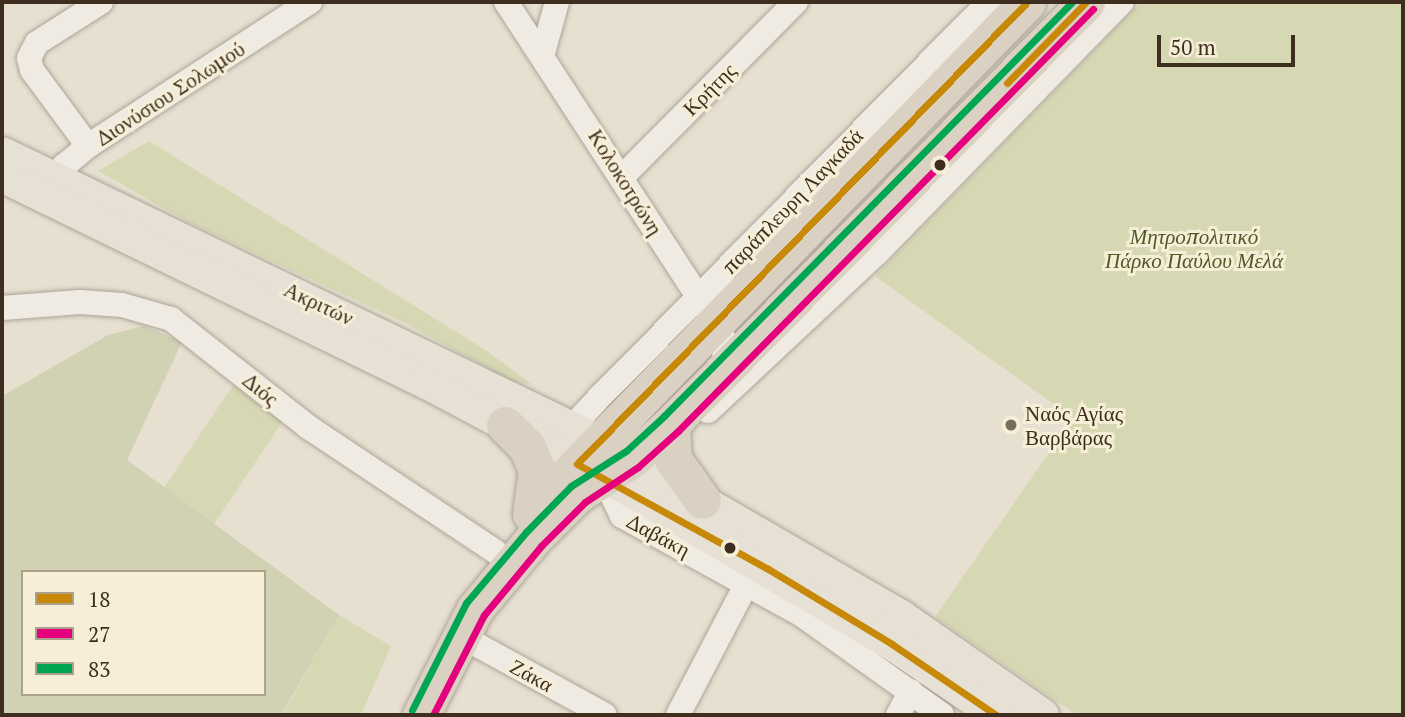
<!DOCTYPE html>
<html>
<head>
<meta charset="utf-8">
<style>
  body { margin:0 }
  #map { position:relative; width:1405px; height:717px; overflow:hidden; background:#e7e0d1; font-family:"PT Serif",serif }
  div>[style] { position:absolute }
  .green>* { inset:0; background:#d6d7b3 }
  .cemetery>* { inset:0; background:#d1d1b3 }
  .roads { filter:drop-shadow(0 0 2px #ada599) drop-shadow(0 0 2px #ada599) }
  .minor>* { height:24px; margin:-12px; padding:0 12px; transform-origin:12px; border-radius:12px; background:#efebe3 }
  .major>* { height:32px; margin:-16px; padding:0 16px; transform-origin:16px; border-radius:16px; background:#e6e1d4 }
  .highway>* { height:37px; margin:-18.5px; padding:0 18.5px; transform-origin:18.5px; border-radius:18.5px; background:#dad1c2 }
  .bus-1>* { height:7px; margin:-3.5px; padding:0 3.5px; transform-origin:3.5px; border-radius:3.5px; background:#c88808 }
  .bus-2>* { height:7px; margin:-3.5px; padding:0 3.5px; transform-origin:3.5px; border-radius:3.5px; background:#e5007d }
  .bus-3>* { height:7px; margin:-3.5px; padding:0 3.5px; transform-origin:3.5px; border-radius:3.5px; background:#00a651 }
  .dots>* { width:19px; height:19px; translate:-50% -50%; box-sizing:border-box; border:4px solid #f7eed8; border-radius:50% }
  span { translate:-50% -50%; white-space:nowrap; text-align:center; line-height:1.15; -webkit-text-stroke:6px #f7eed8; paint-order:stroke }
  .street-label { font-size:21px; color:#3d2e20 }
  .park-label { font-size:21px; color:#4d5a26; font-style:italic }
  .poi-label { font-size:21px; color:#3d2e20 }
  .left { translate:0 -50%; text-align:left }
  .frame { position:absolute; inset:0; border:4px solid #3d2e20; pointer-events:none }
  .legend { position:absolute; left:21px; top:570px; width:245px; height:126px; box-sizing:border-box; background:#f7eed8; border:2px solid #ada18e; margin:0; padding:9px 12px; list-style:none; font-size:21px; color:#3d2e20 }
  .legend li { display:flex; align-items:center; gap:14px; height:35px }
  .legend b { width:35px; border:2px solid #ada18e }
  .scale { position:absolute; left:1157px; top:35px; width:138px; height:32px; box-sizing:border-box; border:4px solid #3d2e20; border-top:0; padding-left:9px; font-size:21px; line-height:24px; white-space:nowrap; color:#3d2e20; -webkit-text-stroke:5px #f7eed8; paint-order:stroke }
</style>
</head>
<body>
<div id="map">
  <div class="green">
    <i style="clip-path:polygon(1141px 2px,1403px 2px,1403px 715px,1077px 715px,935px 617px,1073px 418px,875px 276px)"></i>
    <i style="clip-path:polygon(149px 141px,487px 351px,531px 384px,513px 382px,401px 321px,192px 224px,98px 171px)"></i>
    <i style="clip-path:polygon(236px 381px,285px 418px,214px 524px,164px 488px)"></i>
    <i style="clip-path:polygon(339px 615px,391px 646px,361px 715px,282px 715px)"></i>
  </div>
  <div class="cemetery">
    <i style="clip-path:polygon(evenodd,144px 326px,182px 342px,127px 460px,339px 615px,281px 715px,2px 715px,2px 396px,108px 335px,144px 326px,23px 572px,264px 572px,264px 694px,23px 694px,23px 572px)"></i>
  </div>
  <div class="roads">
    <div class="minor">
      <i style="left:506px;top:2px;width:382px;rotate:56.9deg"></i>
      <i style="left:715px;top:322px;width:18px;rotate:63deg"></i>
      <i style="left:723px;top:338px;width:32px;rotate:85deg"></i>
      <i style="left:543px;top:53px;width:53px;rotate:-74.6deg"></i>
      <i style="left:88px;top:146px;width:94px;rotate:-126.4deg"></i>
      <i style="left:32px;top:70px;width:12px;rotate:-104deg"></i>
      <i style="left:29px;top:58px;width:17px;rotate:-62deg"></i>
      <i style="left:37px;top:43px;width:76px;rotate:-32.6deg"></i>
      <i style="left:622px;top:177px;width:247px;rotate:-45.2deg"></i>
      <i style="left:49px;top:195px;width:33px;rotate:-63deg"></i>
      <i style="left:64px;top:166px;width:31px;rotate:-40deg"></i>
      <i style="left:88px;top:146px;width:265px;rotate:-33deg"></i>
      <i style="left:2px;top:308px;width:78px;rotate:-4.4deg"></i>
      <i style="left:80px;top:302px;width:42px;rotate:4.1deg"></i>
      <i style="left:122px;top:305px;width:51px;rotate:15.9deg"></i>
      <i style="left:171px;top:319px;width:174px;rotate:38.2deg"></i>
      <i style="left:308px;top:427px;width:226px;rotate:33.6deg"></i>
      <i style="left:708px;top:411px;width:231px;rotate:-43.1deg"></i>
      <i style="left:877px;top:253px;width:351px;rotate:-45.7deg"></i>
      <i style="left:569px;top:444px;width:16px;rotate:-83deg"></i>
      <i style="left:571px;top:428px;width:37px;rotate:-47deg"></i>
      <i style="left:596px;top:401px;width:560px;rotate:-45.43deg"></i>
      <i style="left:603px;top:477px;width:43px;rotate:64deg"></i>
      <i style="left:622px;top:516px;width:205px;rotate:28.8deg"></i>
      <i style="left:802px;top:615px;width:172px;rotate:35.5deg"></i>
      <i style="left:459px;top:635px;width:166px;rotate:28.7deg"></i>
      <i style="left:678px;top:715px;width:149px;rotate:-62.4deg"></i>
      <i style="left:898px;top:715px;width:27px;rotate:-62deg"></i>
    </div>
    <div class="major">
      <i style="left:2px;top:153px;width:663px;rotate:25.75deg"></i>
      <i style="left:599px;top:441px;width:349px;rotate:30.1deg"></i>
      <i style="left:901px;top:616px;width:173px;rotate:34.9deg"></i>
      <i style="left:8px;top:179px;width:466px;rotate:26deg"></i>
      <i style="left:427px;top:383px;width:239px;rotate:28deg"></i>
      <i style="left:638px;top:495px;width:294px;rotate:30.4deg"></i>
      <i style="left:892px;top:644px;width:126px;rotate:34.3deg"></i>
    </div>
    <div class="highway">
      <i style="left:671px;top:424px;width:35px;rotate:87deg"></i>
      <i style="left:673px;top:459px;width:50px;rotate:54.7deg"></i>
      <i style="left:505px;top:425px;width:31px;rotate:45deg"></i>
      <i style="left:527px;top:447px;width:25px;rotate:67deg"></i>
      <i style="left:537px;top:470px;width:44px;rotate:97.8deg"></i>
      <i style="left:547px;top:496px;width:689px;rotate:-45.82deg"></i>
      <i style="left:421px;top:715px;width:119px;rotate:-63deg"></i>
      <i style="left:475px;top:609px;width:91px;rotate:-50.4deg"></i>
      <i style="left:533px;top:539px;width:64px;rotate:-45deg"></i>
      <i style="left:578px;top:494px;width:64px;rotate:-32.9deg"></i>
      <i style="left:632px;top:459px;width:52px;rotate:-41.9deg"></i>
      <i style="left:671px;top:424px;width:592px;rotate:-45.48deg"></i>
    </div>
  </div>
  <div class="bus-1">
    <i style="left:1007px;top:83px;width:113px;rotate:-45.7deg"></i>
    <i style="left:996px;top:715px;width:126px;rotate:-145.7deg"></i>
    <i style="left:892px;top:644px;width:145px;rotate:-148.8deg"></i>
    <i style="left:768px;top:569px;width:218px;rotate:-151.2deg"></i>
    <i style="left:577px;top:464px;width:645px;rotate:-45.75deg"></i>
  </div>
  <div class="bus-2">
    <i style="left:433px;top:715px;width:112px;rotate:-63deg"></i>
    <i style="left:484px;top:615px;width:89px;rotate:-50.4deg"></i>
    <i style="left:541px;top:546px;width:62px;rotate:-45deg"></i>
    <i style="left:585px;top:502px;width:64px;rotate:-33.4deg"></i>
    <i style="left:638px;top:467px;width:54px;rotate:-42deg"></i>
    <i style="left:678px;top:431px;width:592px;rotate:-45.48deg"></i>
  </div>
  <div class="bus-3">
    <i style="left:412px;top:710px;width:120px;rotate:-63.2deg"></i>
    <i style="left:466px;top:603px;width:93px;rotate:-49.8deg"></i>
    <i style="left:526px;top:532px;width:64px;rotate:-45.6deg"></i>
    <i style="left:571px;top:486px;width:65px;rotate:-32.5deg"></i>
    <i style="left:626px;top:451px;width:52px;rotate:-42.6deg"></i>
    <i style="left:664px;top:416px;width:581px;rotate:-45.42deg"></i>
  </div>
  <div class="dots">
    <i style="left:940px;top:165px;background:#3d2e20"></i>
    <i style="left:1011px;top:425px;background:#786c5e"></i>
    <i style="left:730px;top:548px;background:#3d2e20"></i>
  </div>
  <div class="street-label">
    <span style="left:709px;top:89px;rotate:-45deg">Κρήτης</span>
    <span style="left:170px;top:93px;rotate:-33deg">Διονύσιου Σολωμού</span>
    <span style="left:626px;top:182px;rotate:58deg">Κολοκοτρώνη</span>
    <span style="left:792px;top:201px;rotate:-46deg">παράπλευρη Λαγκαδά</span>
    <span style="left:319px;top:303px;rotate:25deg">Ακριτών</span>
    <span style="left:261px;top:389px;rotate:39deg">Διός</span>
    <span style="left:659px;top:535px;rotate:28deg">Δαβάκη</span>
    <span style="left:532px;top:675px;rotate:29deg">Ζάκα</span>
  </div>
  <div class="park-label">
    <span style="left:1194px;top:248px">Μητροπολιτικό<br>Πάρκο Παύλου Μελά</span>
  </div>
  <div class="poi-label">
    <span class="left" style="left:1025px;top:425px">Ναός Αγίας<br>Βαρβάρας</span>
  </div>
  <div class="frame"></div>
  <ul class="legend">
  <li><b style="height:9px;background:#c88808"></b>18</li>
  <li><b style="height:9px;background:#e5007d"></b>27</li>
  <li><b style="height:9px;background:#00a651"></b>83</li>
  </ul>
  <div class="scale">50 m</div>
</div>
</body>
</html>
